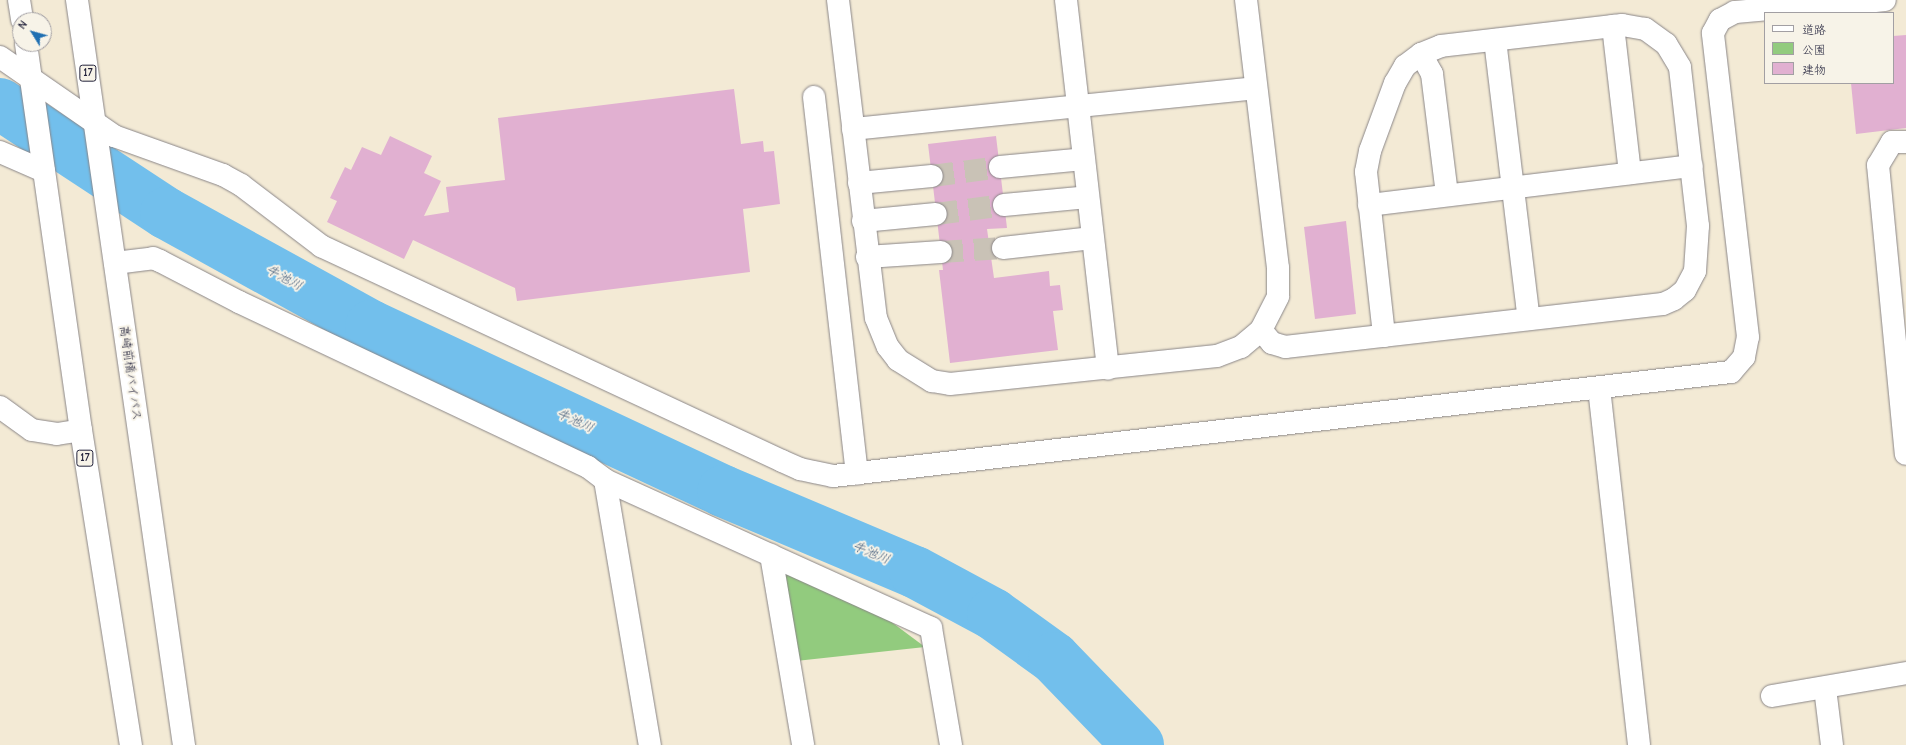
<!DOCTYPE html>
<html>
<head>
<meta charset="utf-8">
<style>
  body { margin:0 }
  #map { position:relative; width:1906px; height:745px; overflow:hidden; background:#f3ead5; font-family:"Comic Neue","Klee One",sans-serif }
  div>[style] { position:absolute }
  .green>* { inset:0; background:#92cb7e }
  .river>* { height:52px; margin:-26px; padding:0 26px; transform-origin:26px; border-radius:26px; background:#72bfec }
  .building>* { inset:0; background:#e1b0d1 }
  .minor-tunnel>* { height:22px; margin-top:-11px; transform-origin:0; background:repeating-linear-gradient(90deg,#c9c2b6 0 22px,transparent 0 33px) }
  .roads { filter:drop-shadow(0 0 1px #8a8688) drop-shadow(0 0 1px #8a8688) }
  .minor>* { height:22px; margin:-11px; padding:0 11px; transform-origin:11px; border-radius:11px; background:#fff }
  .highway>* { height:22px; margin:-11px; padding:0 11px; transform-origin:11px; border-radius:11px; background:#fff }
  span { translate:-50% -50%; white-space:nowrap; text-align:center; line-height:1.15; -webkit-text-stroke:4px #f7f3e8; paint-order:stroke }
  .shield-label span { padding:1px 3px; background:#f7f3e8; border:1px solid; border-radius:3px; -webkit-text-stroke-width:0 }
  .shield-label { font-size:11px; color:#22223b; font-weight:700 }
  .street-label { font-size:12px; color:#22223b }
  .water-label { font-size:13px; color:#3e5979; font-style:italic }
  .legend { position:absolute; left:1764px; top:12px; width:130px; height:72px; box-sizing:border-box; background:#f7f3e8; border:1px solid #a29fa3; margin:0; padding:5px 7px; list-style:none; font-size:12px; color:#22223b }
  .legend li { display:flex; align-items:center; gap:8px; height:20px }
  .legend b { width:20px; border:1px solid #a29fa3 }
  .north { position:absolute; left:12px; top:12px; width:40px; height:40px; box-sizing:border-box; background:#f7f3e8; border:1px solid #a29fa3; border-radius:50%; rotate:307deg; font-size:11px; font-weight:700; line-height:16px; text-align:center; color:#22223b }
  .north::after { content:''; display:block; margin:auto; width:14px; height:18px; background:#1f6fb2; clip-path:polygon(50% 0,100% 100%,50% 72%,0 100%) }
</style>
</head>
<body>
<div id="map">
  <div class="green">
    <i style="clip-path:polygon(790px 571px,882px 615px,925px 647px,796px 661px,780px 578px)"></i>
  </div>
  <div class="river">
    <i style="left:0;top:104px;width:199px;rotate:33.3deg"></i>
    <i style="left:166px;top:213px;width:234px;rotate:28.9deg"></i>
    <i style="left:371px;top:326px;width:389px;rotate:25.1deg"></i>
    <i style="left:723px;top:491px;width:208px;rotate:22.9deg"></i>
    <i style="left:915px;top:572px;width:89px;rotate:28.3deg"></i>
    <i style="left:993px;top:614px;width:75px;rotate:35.8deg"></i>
    <i style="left:1054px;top:658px;width:121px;rotate:46deg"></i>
  </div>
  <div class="building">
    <i style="clip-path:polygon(1906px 35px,1906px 128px,1856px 134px,1851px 83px,1893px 83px,1893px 36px)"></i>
    <i style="clip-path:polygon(734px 89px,741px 144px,763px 141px,764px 152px,774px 151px,780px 204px,743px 209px,750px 272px,517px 301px,515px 288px,413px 240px,404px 259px,327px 222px,337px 201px,330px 198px,345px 167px,351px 170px,362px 147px,381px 155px,390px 136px,432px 156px,424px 173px,441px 181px,424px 216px,449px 212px,446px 187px,505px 180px,498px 118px)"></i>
    <i style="clip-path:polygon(996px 136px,1007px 228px,987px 229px,994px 278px,1049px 271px,1050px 286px,1060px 285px,1063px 310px,1053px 311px,1058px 350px,950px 363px,939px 270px,943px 270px,928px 144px)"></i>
    <i style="clip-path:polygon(1346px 221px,1356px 314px,1315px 319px,1304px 227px)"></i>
  </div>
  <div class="minor-tunnel">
    <i style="left:932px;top:176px;width:69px;rotate:-7.5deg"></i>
    <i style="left:936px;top:214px;width:69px;rotate:-7.5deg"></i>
    <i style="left:941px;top:252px;width:62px;rotate:-3.7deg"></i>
  </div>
  <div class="roads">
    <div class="minor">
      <i style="left:838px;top:0;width:320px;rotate:83.2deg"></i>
      <i style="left:876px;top:318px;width:31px;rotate:68deg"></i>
      <i style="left:888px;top:347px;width:16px;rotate:52deg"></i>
      <i style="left:898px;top:360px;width:40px;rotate:32deg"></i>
      <i style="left:932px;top:381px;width:18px;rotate:9deg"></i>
      <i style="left:950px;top:384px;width:268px;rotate:-6deg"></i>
      <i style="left:1217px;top:356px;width:26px;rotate:-21deg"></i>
      <i style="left:1241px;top:347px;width:26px;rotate:-40deg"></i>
      <i style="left:1261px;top:330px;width:38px;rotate:-63deg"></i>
      <i style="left:1278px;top:296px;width:28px;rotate:-90deg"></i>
      <i style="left:1278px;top:268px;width:270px;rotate:-96.8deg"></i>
      <i style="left:1066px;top:0;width:371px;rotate:83.5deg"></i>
      <i style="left:1815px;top:0;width:5px;rotate:90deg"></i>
      <i style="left:1815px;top:5px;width:22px"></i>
      <i style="left:1837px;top:5px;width:48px;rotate:-5.9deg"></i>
      <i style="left:1613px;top:26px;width:148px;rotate:83.4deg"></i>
      <i style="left:1495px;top:40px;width:281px;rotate:83.1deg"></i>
      <i style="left:1421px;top:54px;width:23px;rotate:61deg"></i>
      <i style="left:1432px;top:74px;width:122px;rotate:82.9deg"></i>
      <i style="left:0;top:57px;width:139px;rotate:34.7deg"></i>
      <i style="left:114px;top:136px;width:116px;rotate:19.7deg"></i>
      <i style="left:223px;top:175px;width:21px;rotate:29deg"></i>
      <i style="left:241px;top:185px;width:101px;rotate:37.3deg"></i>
      <i style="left:321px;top:246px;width:509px;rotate:25deg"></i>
      <i style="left:782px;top:461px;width:20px;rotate:24deg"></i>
      <i style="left:800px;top:469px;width:34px;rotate:12deg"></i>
      <i style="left:833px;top:476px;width:904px;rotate:-6.61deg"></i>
      <i style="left:1731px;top:372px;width:20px;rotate:-49deg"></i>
      <i style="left:1744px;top:357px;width:20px;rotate:-79deg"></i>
      <i style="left:1748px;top:337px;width:306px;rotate:-96.6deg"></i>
      <i style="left:1713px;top:33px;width:15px;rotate:-62deg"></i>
      <i style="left:1720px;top:20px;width:17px;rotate:-28deg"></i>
      <i style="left:1735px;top:12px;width:80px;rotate:-5deg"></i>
      <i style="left:814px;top:97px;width:379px;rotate:83.5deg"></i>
      <i style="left:853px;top:129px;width:405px;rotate:-5.8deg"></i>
      <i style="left:1906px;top:142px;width:14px;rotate:180deg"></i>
      <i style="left:1892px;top:142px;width:27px;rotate:121deg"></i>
      <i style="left:1878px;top:165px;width:290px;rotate:84.5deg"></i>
      <i style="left:0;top:152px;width:48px;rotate:23.4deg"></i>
      <i style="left:1000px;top:167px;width:84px;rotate:-5.4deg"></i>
      <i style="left:859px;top:183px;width:73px;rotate:-5.5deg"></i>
      <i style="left:1004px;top:205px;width:84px;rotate:-5.4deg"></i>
      <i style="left:1369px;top:205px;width:325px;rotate:-6.9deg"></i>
      <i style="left:863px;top:221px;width:73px;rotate:-5.5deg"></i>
      <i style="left:1003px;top:248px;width:90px;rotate:-6.4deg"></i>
      <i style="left:867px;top:257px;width:74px;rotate:-3.9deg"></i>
      <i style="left:115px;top:263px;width:38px;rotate:-7deg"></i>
      <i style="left:153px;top:258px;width:8px;rotate:23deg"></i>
      <i style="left:160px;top:261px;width:89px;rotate:27.4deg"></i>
      <i style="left:239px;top:302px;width:386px;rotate:25.3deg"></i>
      <i style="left:588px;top:467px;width:21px;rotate:37deg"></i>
      <i style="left:605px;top:480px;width:358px;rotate:24.4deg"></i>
      <i style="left:931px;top:628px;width:119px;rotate:80.3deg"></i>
      <i style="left:1261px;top:330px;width:17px;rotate:50deg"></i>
      <i style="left:1272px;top:343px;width:14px;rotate:17deg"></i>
      <i style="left:1285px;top:347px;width:380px;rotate:-6.5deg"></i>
      <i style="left:1663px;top:304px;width:12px;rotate:-24deg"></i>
      <i style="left:1674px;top:299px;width:14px;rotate:-39deg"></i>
      <i style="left:1685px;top:290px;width:21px;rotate:-62deg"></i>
      <i style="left:1695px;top:271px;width:45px;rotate:-86.2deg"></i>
      <i style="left:1698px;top:226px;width:160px;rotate:-96.5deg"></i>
      <i style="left:1680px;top:67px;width:27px;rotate:-121deg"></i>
      <i style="left:1666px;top:44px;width:26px;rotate:-144deg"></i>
      <i style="left:1645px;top:29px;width:23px;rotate:-170deg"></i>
      <i style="left:1622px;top:25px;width:182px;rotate:173.4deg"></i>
      <i style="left:1441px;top:46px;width:22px;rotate:158deg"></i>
      <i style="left:1421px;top:54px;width:20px;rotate:143deg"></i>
      <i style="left:1405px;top:66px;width:20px;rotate:120deg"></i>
      <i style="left:1395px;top:83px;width:72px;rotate:110.2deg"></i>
      <i style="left:1370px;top:151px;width:21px;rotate:101deg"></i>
      <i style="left:1366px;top:172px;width:165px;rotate:83.7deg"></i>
      <i style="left:1599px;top:388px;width:359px;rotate:83.6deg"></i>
      <i style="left:0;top:407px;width:39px;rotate:36deg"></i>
      <i style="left:32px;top:430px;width:25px;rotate:9deg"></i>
      <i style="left:57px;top:434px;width:24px;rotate:-9deg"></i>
      <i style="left:605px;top:480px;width:269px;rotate:80.4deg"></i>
      <i style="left:771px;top:555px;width:193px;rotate:80.4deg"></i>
      <i style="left:1825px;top:688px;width:57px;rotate:83deg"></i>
      <i style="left:1772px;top:696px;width:136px;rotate:-9.7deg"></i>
    </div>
    <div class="highway">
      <i style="left:19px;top:0;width:20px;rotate:81deg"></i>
      <i style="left:77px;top:0;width:753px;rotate:81.83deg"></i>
      <i style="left:26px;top:44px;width:390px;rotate:81.9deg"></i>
      <i style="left:81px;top:430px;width:319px;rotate:81deg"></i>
    </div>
  </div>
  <div class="shield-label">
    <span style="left:88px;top:73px">17</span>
    <span style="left:85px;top:458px">17</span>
  </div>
  <div class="street-label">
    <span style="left:130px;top:373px;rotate:82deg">高崎前橋バイパス</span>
  </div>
  <div class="water-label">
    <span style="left:284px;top:278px;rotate:29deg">牛池川</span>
    <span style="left:575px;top:421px;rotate:25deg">牛池川</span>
    <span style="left:871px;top:553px;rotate:23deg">牛池川</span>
  </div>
  <ul class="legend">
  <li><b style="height:5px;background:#fff"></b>道路</li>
  <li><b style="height:11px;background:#92cb7e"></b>公園</li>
  <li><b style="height:11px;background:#e1b0d1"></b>建物</li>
  </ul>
  <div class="north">N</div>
</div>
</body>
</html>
